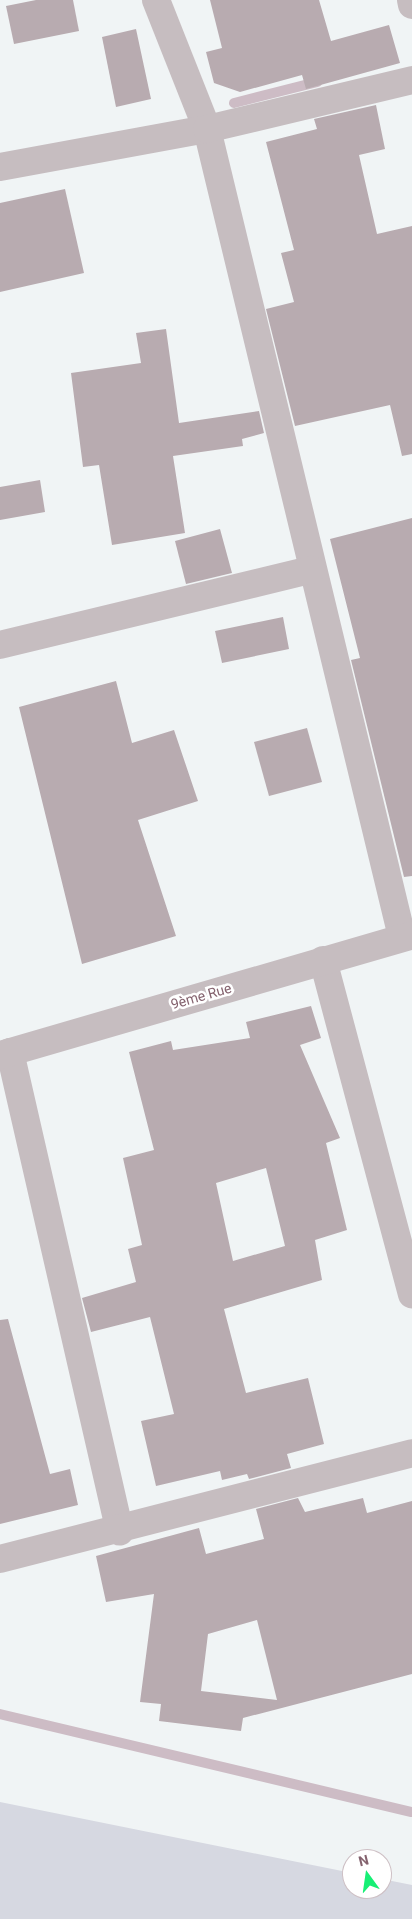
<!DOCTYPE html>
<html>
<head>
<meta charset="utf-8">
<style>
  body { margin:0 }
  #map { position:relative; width:412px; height:1919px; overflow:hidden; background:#f0f4f5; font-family:Roboto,sans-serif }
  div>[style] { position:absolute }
  .green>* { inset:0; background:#d6d8e1 }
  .stream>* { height:10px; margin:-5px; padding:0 5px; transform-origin:5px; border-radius:5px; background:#cdbcc5 }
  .building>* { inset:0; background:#b8abb0 }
  .minor>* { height:28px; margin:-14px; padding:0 14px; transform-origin:14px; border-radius:14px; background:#c6bdc0 }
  span { translate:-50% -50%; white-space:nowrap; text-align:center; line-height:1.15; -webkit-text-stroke:5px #fff; paint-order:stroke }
  .street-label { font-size:14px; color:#84626e }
  .north { position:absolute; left:342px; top:1849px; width:50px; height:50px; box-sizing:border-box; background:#fff; border:1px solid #cec0c5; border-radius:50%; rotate:346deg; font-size:14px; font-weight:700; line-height:20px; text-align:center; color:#84626e }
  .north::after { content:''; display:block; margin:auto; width:18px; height:22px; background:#17ef75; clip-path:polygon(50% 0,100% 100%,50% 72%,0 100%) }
</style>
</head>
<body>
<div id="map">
  <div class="green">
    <i style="clip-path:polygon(0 1802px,352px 1873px,352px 1889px,382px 1889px,382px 1879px,412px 1885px,412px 1919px,0 1919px)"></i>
  </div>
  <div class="stream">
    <i style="left:234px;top:103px;width:86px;rotate:-14.2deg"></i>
    <i style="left:0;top:1714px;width:423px;rotate:13.4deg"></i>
  </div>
  <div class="building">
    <i style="clip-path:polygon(36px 0,73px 0,79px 31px,14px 44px,6px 6px)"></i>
    <i style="clip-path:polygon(210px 0,319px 0,331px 41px,389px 25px,400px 63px,306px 89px,302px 75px,240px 92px,214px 83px,206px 52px,222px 48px)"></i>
    <i style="clip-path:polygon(136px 29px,151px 99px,116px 107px,102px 37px)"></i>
    <i style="clip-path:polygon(376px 105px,385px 149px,359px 155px,377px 234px,412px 226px,412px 454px,402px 456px,390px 405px,295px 426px,266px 309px,294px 302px,281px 253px,294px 250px,266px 142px,317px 129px,314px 119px)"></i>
    <i style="clip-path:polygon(65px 189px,84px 273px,0 292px,0 203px)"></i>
    <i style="clip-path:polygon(166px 329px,179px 423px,259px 411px,264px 433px,242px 439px,243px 446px,173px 456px,185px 533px,112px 545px,99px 465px,83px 467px,71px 373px,141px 363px,136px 333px)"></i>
    <i style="clip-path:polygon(40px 480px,45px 512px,0 520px,0 487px)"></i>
    <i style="clip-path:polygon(412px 518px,412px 876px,404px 877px,351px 660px,360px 658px,330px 539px)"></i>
    <i style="clip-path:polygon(220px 529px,232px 573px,186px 584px,175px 541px)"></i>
    <i style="clip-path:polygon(283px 617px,289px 649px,222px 663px,215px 631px)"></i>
    <i style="clip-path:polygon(116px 681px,132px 743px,174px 730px,198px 801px,138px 820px,176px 936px,82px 964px,19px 707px)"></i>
    <i style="clip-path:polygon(307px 728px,322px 782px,269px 796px,254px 742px)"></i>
    <i style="clip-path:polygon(evenodd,311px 1006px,321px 1038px,300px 1045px,340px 1138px,326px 1143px,347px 1230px,315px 1240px,322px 1280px,224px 1309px,246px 1393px,308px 1378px,324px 1444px,287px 1454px,291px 1468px,249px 1479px,247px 1474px,222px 1480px,220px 1471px,156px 1486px,141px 1421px,174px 1414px,150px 1317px,91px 1332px,82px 1298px,136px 1282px,128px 1249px,142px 1245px,123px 1158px,154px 1150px,129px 1052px,171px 1041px,173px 1050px,250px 1038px,246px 1022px,311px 1006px,266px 1168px,285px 1246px,233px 1261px,216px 1183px,266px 1168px)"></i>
    <i style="clip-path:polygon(8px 1319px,50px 1474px,70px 1469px,78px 1505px,0 1524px,0 1320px)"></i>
    <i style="clip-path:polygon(evenodd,298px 1498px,305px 1512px,363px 1498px,367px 1513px,412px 1501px,412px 1674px,243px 1718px,241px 1731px,159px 1721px,161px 1704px,140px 1702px,154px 1594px,106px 1602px,96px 1556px,199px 1528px,206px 1554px,264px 1539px,256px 1509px,298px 1498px,257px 1620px,277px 1700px,201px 1691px,208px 1634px,257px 1620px)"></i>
  </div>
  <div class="minor">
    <i style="left:156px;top:0;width:139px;rotate:68.4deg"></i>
    <i style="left:207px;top:129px;width:831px;rotate:76.43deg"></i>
    <i style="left:411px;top:0;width:5px;rotate:79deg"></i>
    <i style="left:0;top:167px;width:210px;rotate:-10.4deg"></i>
    <i style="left:207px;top:129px;width:211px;rotate:-13.4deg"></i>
    <i style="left:0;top:645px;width:320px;rotate:-13.6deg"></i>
    <i style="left:323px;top:960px;width:346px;rotate:75.1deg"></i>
    <i style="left:10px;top:1052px;width:492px;rotate:77.1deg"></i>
    <i style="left:0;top:1055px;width:429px;rotate:-16.2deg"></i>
    <i style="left:0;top:1559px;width:425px;rotate:-14.4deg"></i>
  </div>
  <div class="street-label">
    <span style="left:201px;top:996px;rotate:-16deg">9ème Rue</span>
  </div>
  <div class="north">N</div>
</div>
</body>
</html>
